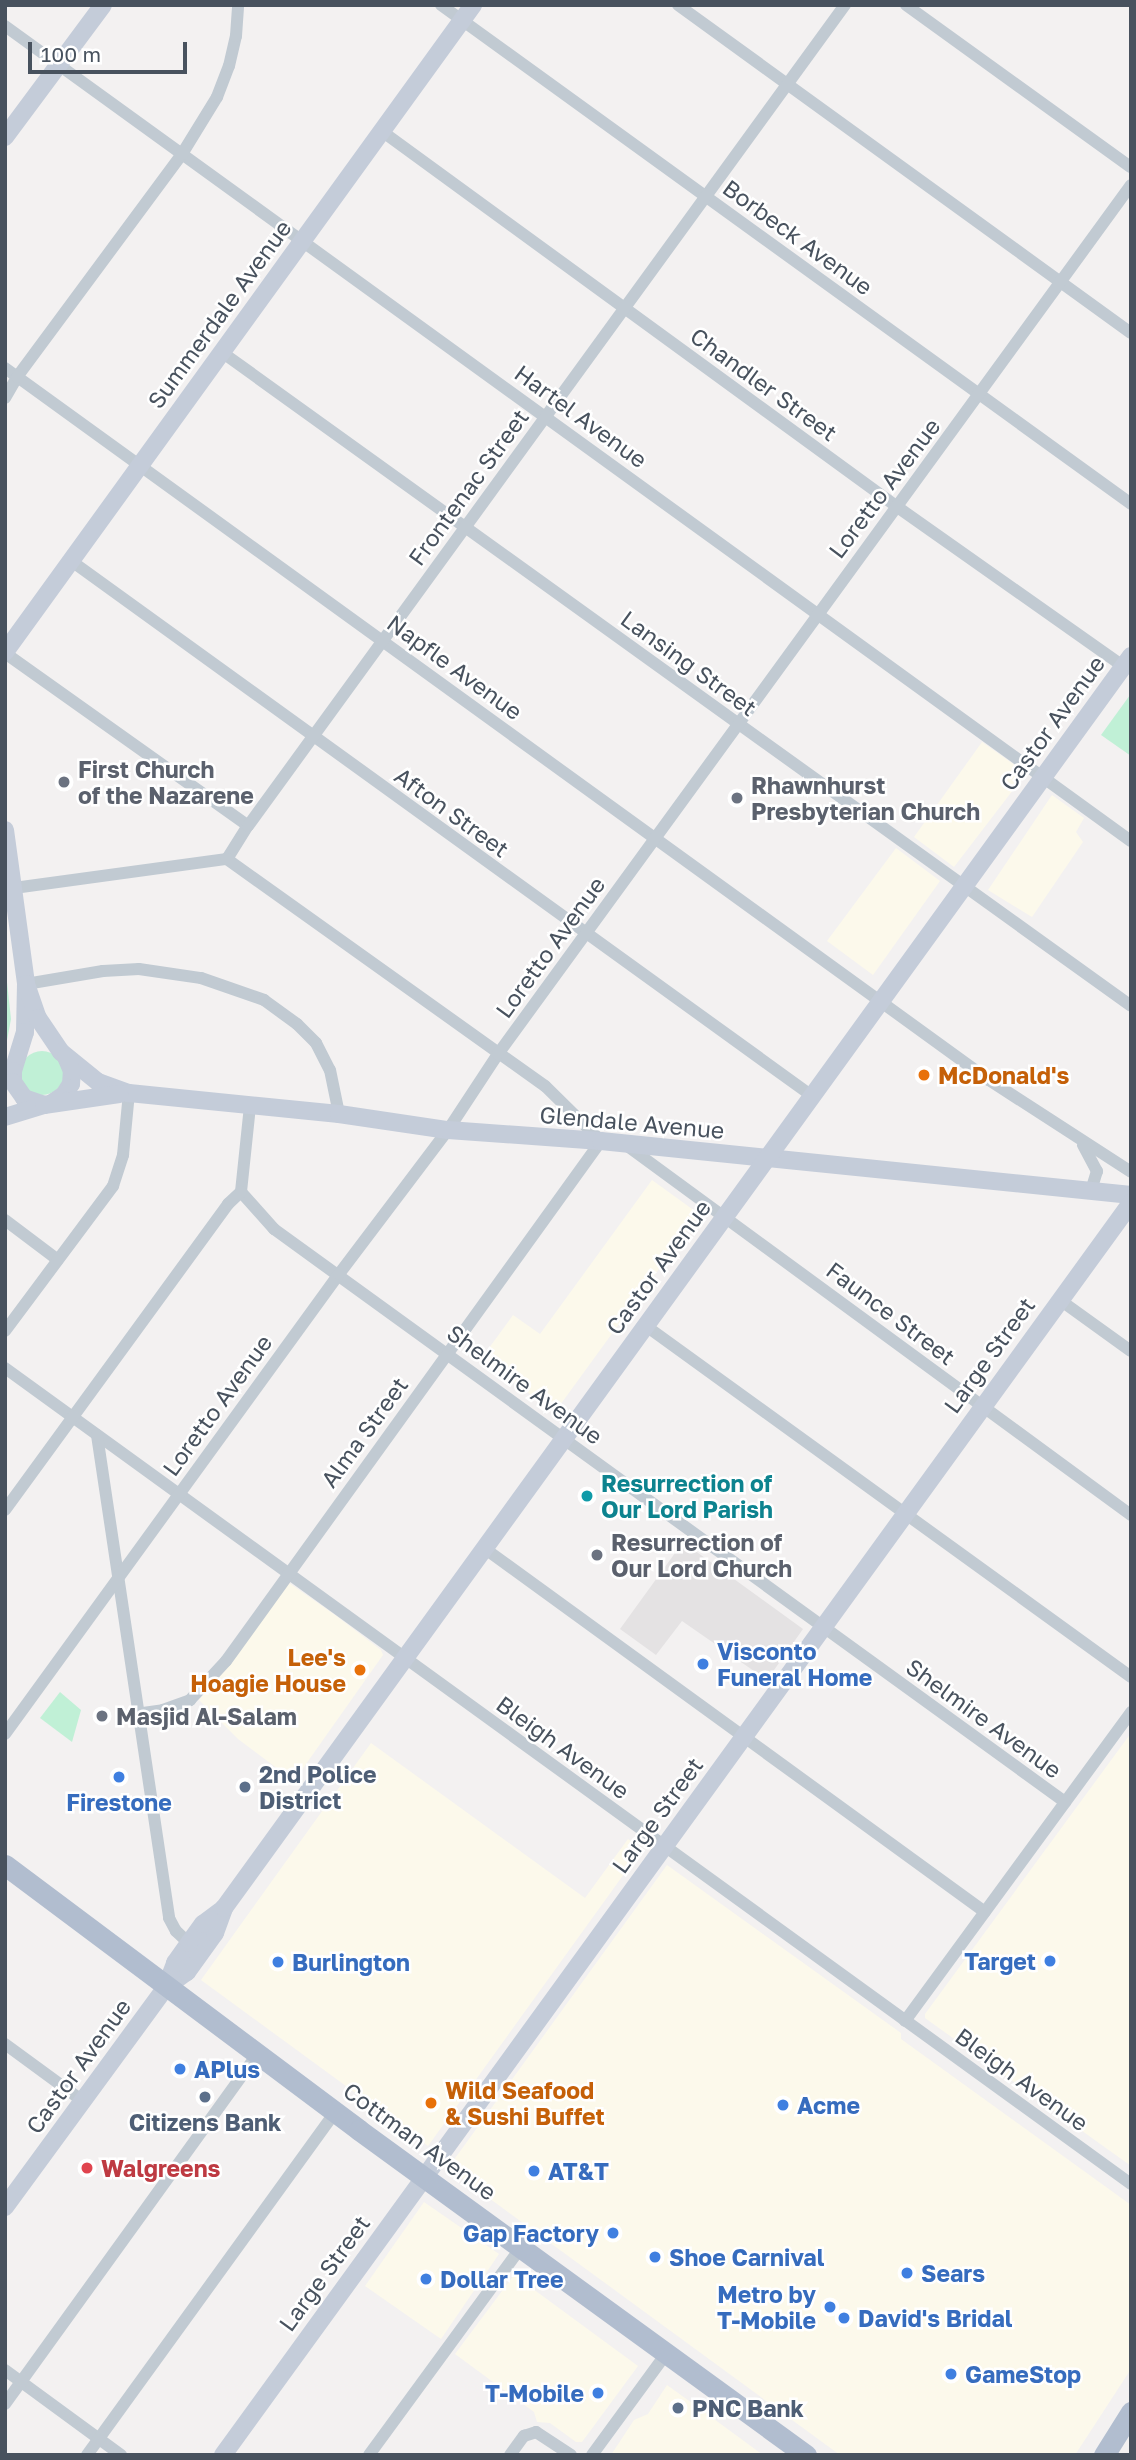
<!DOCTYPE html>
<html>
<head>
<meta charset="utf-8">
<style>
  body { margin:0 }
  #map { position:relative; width:1136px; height:2460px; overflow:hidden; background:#f3f1f1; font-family:"Golos Text",sans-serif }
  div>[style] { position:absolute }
  .commercial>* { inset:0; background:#fcf9eb }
  .education>* { inset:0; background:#e4e2e3 }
  .green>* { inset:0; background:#c0f0d6 }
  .round { border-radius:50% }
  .street>* { height:12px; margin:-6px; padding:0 6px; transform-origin:6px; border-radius:6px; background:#c1cad2 }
  .secondary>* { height:18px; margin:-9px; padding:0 9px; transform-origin:9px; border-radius:9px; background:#c4ccd9 }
  .primary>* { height:21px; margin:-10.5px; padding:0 10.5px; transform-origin:10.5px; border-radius:10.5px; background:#b1bdcf }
  .dots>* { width:19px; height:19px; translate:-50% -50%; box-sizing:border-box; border:4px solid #fff; border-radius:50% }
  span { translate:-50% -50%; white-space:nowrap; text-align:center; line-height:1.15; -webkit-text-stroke:5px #fff; paint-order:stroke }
  .street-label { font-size:23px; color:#48525e }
  .worship-label { font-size:23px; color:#5b616d; font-weight:700 }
  .left { translate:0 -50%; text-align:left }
  .food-label { font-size:23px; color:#c56008; font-weight:700 }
  .right { translate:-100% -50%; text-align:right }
  .culture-label { font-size:23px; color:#0d838f; font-weight:700 }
  .shop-label { font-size:23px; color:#366cbe; font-weight:700 }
  .service-label { font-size:23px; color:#4e5e75; font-weight:700 }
  .health-label { font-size:23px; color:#be3a42; font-weight:700 }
  .frame { position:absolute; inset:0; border:7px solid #48525e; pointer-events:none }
  .scale { position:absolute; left:28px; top:42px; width:159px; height:32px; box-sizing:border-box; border:4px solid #48525e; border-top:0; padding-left:9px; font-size:21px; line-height:24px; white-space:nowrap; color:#48525e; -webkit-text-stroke:5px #fff; paint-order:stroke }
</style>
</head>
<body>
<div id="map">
  <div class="commercial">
    <i style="clip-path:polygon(982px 742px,1026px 773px,954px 867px,914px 837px)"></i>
    <i style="clip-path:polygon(1052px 795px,1084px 818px,1076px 832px,1083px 842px,1032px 917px,988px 890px)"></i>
    <i style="clip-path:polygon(896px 848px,940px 881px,873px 975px,827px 941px)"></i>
    <i style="clip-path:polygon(652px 1180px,699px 1214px,555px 1412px,481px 1359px,513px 1315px,540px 1334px)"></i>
    <i style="clip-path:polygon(289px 1583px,335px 1615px,381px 1650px,383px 1655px,294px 1781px,238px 1739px,199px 1700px)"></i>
    <i style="clip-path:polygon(1131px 1733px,1131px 2166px,925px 2018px,925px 2014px)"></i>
    <i style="clip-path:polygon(371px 1743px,585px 1898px,628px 1839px,642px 1849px,428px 2146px,201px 1980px)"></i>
    <i style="clip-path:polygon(667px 1865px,901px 2033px,901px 2039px,1131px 2205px,1131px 2369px,1075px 2455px,840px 2455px,448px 2168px)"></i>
    <i style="clip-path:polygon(424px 2202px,499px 2254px,441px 2339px,365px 2286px)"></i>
    <i style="clip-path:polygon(514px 2275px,638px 2366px,582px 2442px,576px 2442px,550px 2423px,537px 2422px,534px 2412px,455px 2354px)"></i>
    <i style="clip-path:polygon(667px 2385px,703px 2411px,763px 2455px,611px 2455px,634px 2420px,648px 2414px)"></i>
  </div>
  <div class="education">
    <i style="clip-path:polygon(683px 1542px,803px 1629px,767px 1680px,682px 1621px,656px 1655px,620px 1629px)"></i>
  </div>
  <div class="green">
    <i style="clip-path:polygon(1130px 695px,1131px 696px,1131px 756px,1101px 735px)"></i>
    <i style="clip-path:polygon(5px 964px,11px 1019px,5px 1051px)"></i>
    <i class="round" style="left:20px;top:1051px;width:44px;height:44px"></i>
    <i style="clip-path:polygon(60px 1692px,81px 1710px,72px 1742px,40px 1718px)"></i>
  </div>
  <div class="street">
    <i style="left:441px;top:5px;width:852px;rotate:35.87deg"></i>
    <i style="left:678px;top:5px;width:559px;rotate:35.91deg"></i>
    <i style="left:906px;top:5px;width:277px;rotate:35.8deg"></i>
    <i style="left:5px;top:26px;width:1390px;rotate:35.9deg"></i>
    <i style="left:383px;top:132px;width:635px;rotate:36.09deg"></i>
    <i style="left:896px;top:506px;width:278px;rotate:35.2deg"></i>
    <i style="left:223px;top:353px;width:1118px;rotate:35.72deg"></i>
    <i style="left:5px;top:368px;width:1215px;rotate:35.89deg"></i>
    <i style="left:989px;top:1080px;width:169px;rotate:32.9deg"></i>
    <i style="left:5px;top:398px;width:24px;rotate:-60deg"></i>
    <i style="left:17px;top:377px;width:277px;rotate:-53.5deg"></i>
    <i style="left:182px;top:154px;width:67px;rotate:-58.4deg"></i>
    <i style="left:217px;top:97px;width:33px;rotate:-69deg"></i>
    <i style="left:229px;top:66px;width:31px;rotate:-77deg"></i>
    <i style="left:236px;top:36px;width:31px;rotate:-86deg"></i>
    <i style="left:70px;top:560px;width:915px;rotate:35.84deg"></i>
    <i style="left:5px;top:653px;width:298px;rotate:35.4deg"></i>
    <i style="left:227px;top:859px;width:39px;rotate:-58deg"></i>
    <i style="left:248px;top:826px;width:1015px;rotate:-53.98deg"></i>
    <i style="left:14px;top:888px;width:215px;rotate:-7.8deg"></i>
    <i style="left:26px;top:984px;width:78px;rotate:-9.6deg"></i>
    <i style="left:103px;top:971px;width:36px;rotate:-3deg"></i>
    <i style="left:139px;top:969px;width:63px;rotate:8.3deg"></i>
    <i style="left:201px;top:978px;width:67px;rotate:19.2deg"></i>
    <i style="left:264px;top:1000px;width:41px;rotate:36deg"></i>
    <i style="left:297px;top:1024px;width:27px;rotate:45deg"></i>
    <i style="left:316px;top:1043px;width:30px;rotate:63deg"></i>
    <i style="left:330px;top:1070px;width:45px;rotate:78.4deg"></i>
    <i style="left:250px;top:1106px;width:86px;rotate:96deg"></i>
    <i style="left:241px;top:1192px;width:50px;rotate:48.3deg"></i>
    <i style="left:274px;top:1229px;width:977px;rotate:35.92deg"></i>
    <i style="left:626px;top:1145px;width:626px;rotate:36.23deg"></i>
    <i style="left:1083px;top:1145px;width:30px;rotate:62deg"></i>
    <i style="left:1097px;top:1171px;width:21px;rotate:107deg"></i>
    <i style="left:5px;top:1220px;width:66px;rotate:37deg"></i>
    <i style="left:1060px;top:1300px;width:87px;rotate:35.7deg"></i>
    <i style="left:646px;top:1326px;width:599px;rotate:35.89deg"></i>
    <i style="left:5px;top:1331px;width:181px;rotate:-53.3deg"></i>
    <i style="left:113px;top:1186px;width:33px;rotate:-72deg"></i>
    <i style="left:123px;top:1155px;width:62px;rotate:-84.5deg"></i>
    <i style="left:5px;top:1368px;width:1391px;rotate:35.93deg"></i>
    <i style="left:97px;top:1435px;width:488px;rotate:81.5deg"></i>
    <i style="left:169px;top:1918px;width:15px;rotate:62deg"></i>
    <i style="left:176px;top:1931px;width:18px;rotate:43deg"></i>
    <i style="left:5px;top:1510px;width:379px;rotate:-53.9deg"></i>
    <i style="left:228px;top:1204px;width:18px;rotate:-43deg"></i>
    <i style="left:484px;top:1548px;width:619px;rotate:36deg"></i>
    <i style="left:136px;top:1714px;width:27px;rotate:-8deg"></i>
    <i style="left:163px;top:1710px;width:29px;rotate:-20deg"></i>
    <i style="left:190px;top:1700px;width:53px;rotate:-47.3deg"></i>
    <i style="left:226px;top:1661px;width:641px;rotate:-54.2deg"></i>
    <i style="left:601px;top:1141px;width:78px;rotate:-135.5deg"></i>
    <i style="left:545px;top:1086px;width:391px;rotate:-144.5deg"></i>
    <i style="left:5px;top:1734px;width:568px;rotate:-54.02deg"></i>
    <i style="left:339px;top:1274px;width:181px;rotate:-52.9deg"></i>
    <i style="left:448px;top:1130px;width:91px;rotate:-56.7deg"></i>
    <i style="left:498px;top:1054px;width:1075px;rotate:-53.93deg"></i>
    <i style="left:905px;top:2021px;width:383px;rotate:-53.8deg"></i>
    <i style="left:5px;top:2044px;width:97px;rotate:36.2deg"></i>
    <i style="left:5px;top:2370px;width:144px;rotate:36.2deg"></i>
    <i style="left:5px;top:2404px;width:431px;rotate:-54.2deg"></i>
    <i style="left:87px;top:2455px;width:423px;rotate:-54.1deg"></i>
    <i style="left:369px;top:2455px;width:259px;rotate:-53.8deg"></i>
    <i style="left:510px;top:2455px;width:24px;rotate:-54deg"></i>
    <i style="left:524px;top:2436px;width:13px;rotate:-18deg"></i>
    <i style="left:536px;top:2432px;width:42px;rotate:33.3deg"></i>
    <i style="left:592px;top:2455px;width:125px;rotate:-53.8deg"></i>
  </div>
  <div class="secondary">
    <i style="left:5px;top:137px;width:164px;rotate:-53.4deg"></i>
    <i style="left:5px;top:652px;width:799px;rotate:-54.12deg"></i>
    <i style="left:5px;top:830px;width:155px;rotate:82.2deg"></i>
    <i style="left:26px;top:984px;width:48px;rotate:91.2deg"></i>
    <i style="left:25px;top:1032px;width:41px;rotate:107.1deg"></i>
    <i style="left:13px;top:1071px;width:11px;rotate:90deg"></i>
    <i style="left:13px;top:1082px;width:19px;rotate:55deg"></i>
    <i style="left:24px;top:1098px;width:21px;rotate:19deg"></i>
    <i style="left:26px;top:984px;width:36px;rotate:71deg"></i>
    <i style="left:38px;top:1018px;width:41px;rotate:55.9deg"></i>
    <i style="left:61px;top:1052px;width:48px;rotate:39deg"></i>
    <i style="left:98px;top:1082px;width:33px;rotate:20deg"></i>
    <i style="left:129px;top:1093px;width:211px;rotate:5.7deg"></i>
    <i style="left:339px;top:1114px;width:110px;rotate:8.4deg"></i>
    <i style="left:448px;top:1130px;width:153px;rotate:4.1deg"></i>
    <i style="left:601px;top:1141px;width:533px;rotate:5.82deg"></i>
    <i style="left:52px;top:1103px;width:14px;rotate:-34deg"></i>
    <i style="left:64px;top:1095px;width:13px;rotate:-58deg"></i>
    <i style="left:71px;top:1084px;width:13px;rotate:-86deg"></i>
    <i style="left:72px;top:1071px;width:15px;rotate:-113deg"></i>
    <i style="left:5px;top:1117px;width:41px;rotate:-17.1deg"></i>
    <i style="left:44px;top:1105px;width:76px;rotate:-8.3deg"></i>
    <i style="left:166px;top:1987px;width:26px;rotate:-36deg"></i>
    <i style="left:187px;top:1972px;width:48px;rotate:-54.3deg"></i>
    <i style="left:215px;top:1933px;width:27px;rotate:-70deg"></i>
    <i style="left:5px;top:2207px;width:273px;rotate:-53.8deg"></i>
    <i style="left:166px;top:1987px;width:26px;rotate:-69deg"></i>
    <i style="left:175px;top:1963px;width:24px;rotate:-55deg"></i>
    <i style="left:189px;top:1943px;width:24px;rotate:-54deg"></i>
    <i style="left:203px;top:1924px;width:26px;rotate:-37deg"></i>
    <i style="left:224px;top:1908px;width:1546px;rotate:-54.08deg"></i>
    <i style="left:223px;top:2455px;width:1547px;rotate:-54.05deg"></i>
  </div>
  <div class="primary">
    <i style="left:5px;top:1865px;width:442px;rotate:36.8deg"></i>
    <i style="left:359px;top:2130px;width:553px;rotate:36.02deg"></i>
    <i style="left:1104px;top:2455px;width:51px;rotate:-57.9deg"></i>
  </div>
  <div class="dots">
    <i style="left:64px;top:782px;background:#6b7280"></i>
    <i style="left:737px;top:798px;background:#6b7280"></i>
    <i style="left:924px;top:1075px;background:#e8710a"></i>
    <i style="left:587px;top:1496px;background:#0f9aa8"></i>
    <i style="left:597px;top:1555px;background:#6b7280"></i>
    <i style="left:703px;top:1664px;background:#3f7fe0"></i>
    <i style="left:360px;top:1670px;background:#e8710a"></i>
    <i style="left:102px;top:1716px;background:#6b7280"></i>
    <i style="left:119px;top:1777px;background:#3f7fe0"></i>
    <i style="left:245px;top:1787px;background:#5c6f8a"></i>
    <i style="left:1050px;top:1961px;background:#3f7fe0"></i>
    <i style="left:278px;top:1962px;background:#3f7fe0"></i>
    <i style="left:180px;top:2069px;background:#3f7fe0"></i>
    <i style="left:205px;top:2097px;background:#5c6f8a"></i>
    <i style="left:431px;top:2103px;background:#e8710a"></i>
    <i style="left:783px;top:2105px;background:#3f7fe0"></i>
    <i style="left:87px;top:2168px;background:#e0444e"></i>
    <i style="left:534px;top:2171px;background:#3f7fe0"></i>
    <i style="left:613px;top:2233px;background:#3f7fe0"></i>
    <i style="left:655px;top:2257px;background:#3f7fe0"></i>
    <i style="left:907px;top:2273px;background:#3f7fe0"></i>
    <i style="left:426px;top:2279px;background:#3f7fe0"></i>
    <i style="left:830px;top:2307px;background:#3f7fe0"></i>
    <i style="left:844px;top:2318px;background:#3f7fe0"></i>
    <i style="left:951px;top:2374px;background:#3f7fe0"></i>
    <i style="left:598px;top:2393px;background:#3f7fe0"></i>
    <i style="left:678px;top:2408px;background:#5c6f8a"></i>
  </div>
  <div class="street-label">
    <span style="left:798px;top:237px;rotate:36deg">Borbeck Avenue</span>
    <span style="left:219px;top:314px;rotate:-54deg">Summerdale Avenue</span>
    <span style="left:764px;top:384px;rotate:36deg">Chandler Street</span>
    <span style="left:581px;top:416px;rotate:36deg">Hartel Avenue</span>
    <span style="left:468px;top:487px;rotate:-54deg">Frontenac Street</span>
    <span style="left:884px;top:488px;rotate:-53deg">Loretto Avenue</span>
    <span style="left:689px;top:663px;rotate:36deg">Lansing Street</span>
    <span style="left:455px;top:667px;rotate:36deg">Napfle Avenue</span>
    <span style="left:1052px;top:723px;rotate:-54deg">Castor Avenue</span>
    <span style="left:452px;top:812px;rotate:36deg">Afton Street</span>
    <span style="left:550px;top:947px;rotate:-54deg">Loretto Avenue</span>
    <span style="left:632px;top:1122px;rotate:5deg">Glendale Avenue</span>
    <span style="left:658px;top:1267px;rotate:-54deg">Castor Avenue</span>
    <span style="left:891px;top:1313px;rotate:37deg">Faunce Street</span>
    <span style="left:989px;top:1355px;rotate:-54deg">Large Street</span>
    <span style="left:525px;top:1384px;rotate:36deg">Shelmire Avenue</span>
    <span style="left:217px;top:1405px;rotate:-54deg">Loretto Avenue</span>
    <span style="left:364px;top:1432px;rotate:-54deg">Alma Street</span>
    <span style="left:984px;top:1718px;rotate:36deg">Shelmire Avenue</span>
    <span style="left:563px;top:1747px;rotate:36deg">Bleigh Avenue</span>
    <span style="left:657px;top:1815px;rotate:-54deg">Large Street</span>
    <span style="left:78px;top:2066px;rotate:-54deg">Castor Avenue</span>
    <span style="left:1022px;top:2079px;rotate:36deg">Bleigh Avenue</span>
    <span style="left:420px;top:2141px;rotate:36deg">Cottman Avenue</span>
    <span style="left:324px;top:2273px;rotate:-54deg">Large Street</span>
  </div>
  <div class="worship-label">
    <span class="left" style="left:78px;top:782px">First Church<br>of the Nazarene</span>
    <span class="left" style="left:751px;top:798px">Rhawnhurst<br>Presbyterian Church</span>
    <span class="left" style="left:611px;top:1555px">Resurrection of<br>Our Lord Church</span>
    <span class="left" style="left:116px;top:1716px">Masjid Al-Salam</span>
  </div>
  <div class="food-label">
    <span class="left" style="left:938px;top:1075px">McDonald's</span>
    <span class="right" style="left:346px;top:1670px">Lee's<br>Hoagie House</span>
    <span class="left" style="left:445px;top:2103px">Wild Seafood<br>&amp; Sushi Buffet</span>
  </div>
  <div class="culture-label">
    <span class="left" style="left:601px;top:1496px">Resurrection of<br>Our Lord Parish</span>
  </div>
  <div class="shop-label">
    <span class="left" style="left:717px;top:1664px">Visconto<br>Funeral Home</span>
    <span style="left:119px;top:1802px">Firestone</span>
    <span class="right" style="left:1036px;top:1961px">Target</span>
    <span class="left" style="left:292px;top:1962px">Burlington</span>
    <span class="left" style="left:194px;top:2069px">APlus</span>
    <span class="left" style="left:797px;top:2105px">Acme</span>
    <span class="left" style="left:548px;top:2171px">AT&amp;T</span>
    <span class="right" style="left:599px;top:2233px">Gap Factory</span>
    <span class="left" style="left:669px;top:2257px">Shoe Carnival</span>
    <span class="left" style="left:921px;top:2273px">Sears</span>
    <span class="left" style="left:440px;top:2279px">Dollar Tree</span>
    <span class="right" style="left:816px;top:2307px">Metro by<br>T-Mobile</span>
    <span class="left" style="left:858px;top:2318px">David's Bridal</span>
    <span class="left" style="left:965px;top:2374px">GameStop</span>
    <span class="right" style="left:584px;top:2393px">T-Mobile</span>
  </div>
  <div class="service-label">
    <span class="left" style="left:259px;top:1787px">2nd Police<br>District</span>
    <span style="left:205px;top:2122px">Citizens Bank</span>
    <span class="left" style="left:692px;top:2408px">PNC Bank</span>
  </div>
  <div class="health-label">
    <span class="left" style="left:101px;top:2168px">Walgreens</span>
  </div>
  <div class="frame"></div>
  <div class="scale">100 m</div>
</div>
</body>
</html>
